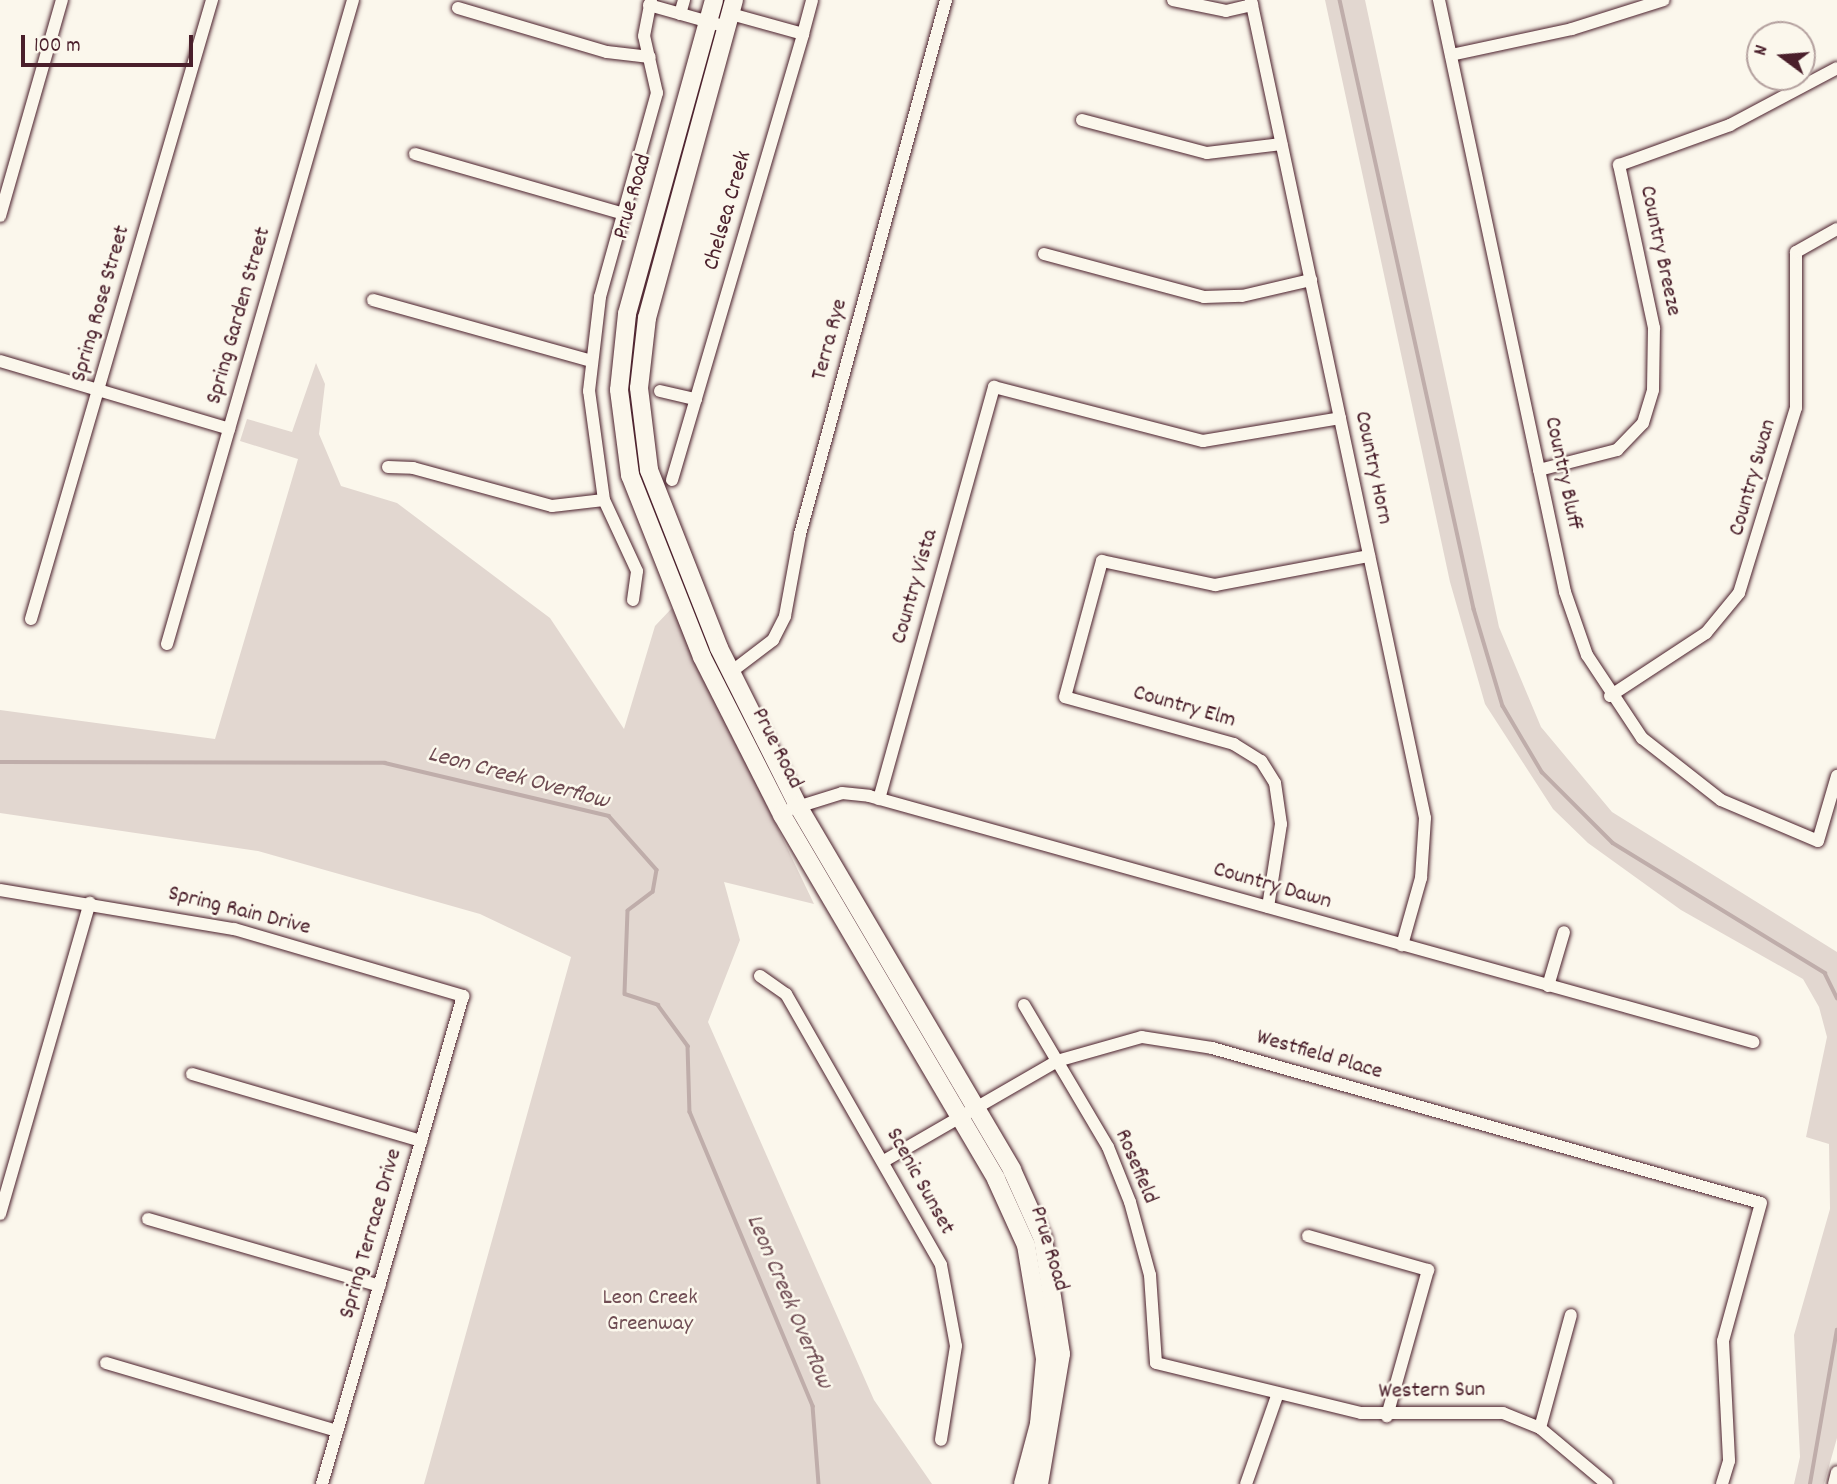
<!DOCTYPE html>
<html>
<head>
<meta charset="utf-8">
<style>
  body { margin:0 }
  #map { position:relative; width:1837px; height:1484px; overflow:hidden; background:#fbf7ec; font-family:Dekko,sans-serif }
  div>[style] { position:absolute }
  .green>* { inset:0; background:#e2d7d0 }
  .stream>* { height:3.5px; margin:-1.75px; padding:0 1.75px; transform-origin:1.75px; border-radius:1.75px; background:#bfadaa }
  .roads { filter:drop-shadow(0 0 2px #4a1f2b) drop-shadow(0 0 2px #4a1f2b) }
  .minor>* { height:12px; margin:-6px; padding:0 6px; transform-origin:6px; border-radius:6px; background:#fbf7ec }
  .secondary>* { height:18px; margin:-9px; padding:0 9px; transform-origin:9px; border-radius:9px; background:#fbf7ec }
  span { translate:-50% -50%; white-space:nowrap; text-align:center; line-height:1.15; -webkit-text-stroke:5px #fbf7ec; paint-order:stroke }
  .street-label { font-size:23px; color:#4a1f2b }
  .park-label { font-size:23px; color:#704d54 }
  .water-label { font-size:24px; color:#6d4a51; font-style:italic }
  .north { position:absolute; left:1746px; top:21px; width:70px; height:70px; box-sizing:border-box; background:#fbf7ec; border:2px solid #b4a19f; border-radius:50%; rotate:286deg; font-size:19px; font-weight:700; line-height:28px; text-align:center; color:#4a1f2b }
  .north::after { content:''; display:block; margin:auto; width:24px; height:32px; background:#4a1f2b; clip-path:polygon(50% 0,100% 100%,50% 72%,0 100%) }
  .scale { position:absolute; left:21px; top:35px; width:172px; height:32px; box-sizing:border-box; border:4px solid #4a1f2b; border-top:0; padding-left:9px; font-size:21px; line-height:24px; white-space:nowrap; color:#4a1f2b; -webkit-text-stroke:5px #fbf7ec; paint-order:stroke }
</style>
</head>
<body>
<div id="map">
  <div class="green">
    <i style="clip-path:polygon(1325px 0,1365px 0,1499px 627px,1541px 727px,1612px 812px,1837px 952px,1837px 1438px,1824px 1484px,1794px 1484px,1800px 1457px,1794px 1335px,1830px 1209px,1829px 1144px,1806px 1137px,1827px 1037px,1819px 1007px,1803px 979px,1681px 910px,1588px 843px,1553px 809px,1485px 704px,1450px 582px)"></i>
    <i style="clip-path:polygon(316px 363px,325px 384px,319px 434px,341px 486px,397px 503px,550px 618px,624px 729px,655px 626px,672px 608px,814px 904px,724px 882px,740px 940px,708px 1022px,874px 1400px,932px 1484px,424px 1484px,571px 957px,480px 914px,258px 851px,0 813px,0 710px,215px 739px,298px 459px,240px 441px,247px 419px,292px 432px)"></i>
  </div>
  <div class="stream">
    <i style="left:1340px;top:0;width:624px;rotate:77.59deg"></i>
    <i style="left:1474px;top:609px;width:101px;rotate:73.4deg"></i>
    <i style="left:1503px;top:706px;width:77px;rotate:59.4deg"></i>
    <i style="left:1542px;top:772px;width:100px;rotate:45deg"></i>
    <i style="left:1613px;top:843px;width:249px;rotate:31.5deg"></i>
    <i style="left:1825px;top:973px;width:28px;rotate:64deg"></i>
    <i style="left:0;top:762px;width:385px;rotate:0.1deg"></i>
    <i style="left:385px;top:763px;width:230px;rotate:13.3deg"></i>
    <i style="left:609px;top:816px;width:72px;rotate:48.4deg"></i>
    <i style="left:657px;top:870px;width:22px;rotate:100deg"></i>
    <i style="left:653px;top:892px;width:31px;rotate:143deg"></i>
    <i style="left:628px;top:911px;width:83px;rotate:92.1deg"></i>
    <i style="left:625px;top:994px;width:35px;rotate:18deg"></i>
    <i style="left:658px;top:1005px;width:51px;rotate:53.8deg"></i>
    <i style="left:688px;top:1046px;width:66px;rotate:88.3deg"></i>
    <i style="left:690px;top:1112px;width:319px;rotate:67.3deg"></i>
    <i style="left:813px;top:1406px;width:78px;rotate:85.6deg"></i>
    <i style="left:1810px;top:1484px;width:156px;rotate:-80.1deg"></i>
  </div>
  <div class="roads">
    <div class="minor">
      <i style="left:1173px;top:0;width:54px;rotate:11.7deg"></i>
      <i style="left:1226px;top:11px;width:27px;rotate:-13deg"></i>
      <i style="left:1251px;top:0;width:836px;rotate:77.99deg"></i>
      <i style="left:1425px;top:818px;width:60px;rotate:93.8deg"></i>
      <i style="left:1421px;top:878px;width:70px;rotate:105.8deg"></i>
      <i style="left:1439px;top:0;width:605px;rotate:77.98deg"></i>
      <i style="left:1565px;top:592px;width:67px;rotate:70.8deg"></i>
      <i style="left:1587px;top:655px;width:100px;rotate:56.5deg"></i>
      <i style="left:1642px;top:738px;width:100px;rotate:38.1deg"></i>
      <i style="left:1721px;top:800px;width:105px;rotate:22.9deg"></i>
      <i style="left:1818px;top:841px;width:68px;rotate:-73.7deg"></i>
      <i style="left:649px;top:5px;width:81px;rotate:15.8deg"></i>
      <i style="left:458px;top:8px;width:155px;rotate:16.5deg"></i>
      <i style="left:607px;top:52px;width:43px;rotate:6.6deg"></i>
      <i style="left:680px;top:14px;width:15px;rotate:-74deg"></i>
      <i style="left:731px;top:14px;width:75px;rotate:15.5deg"></i>
      <i style="left:803px;top:34px;width:35px;rotate:-75deg"></i>
      <i style="left:1451px;top:55px;width:124px;rotate:-12.1deg"></i>
      <i style="left:1572px;top:29px;width:96px;rotate:-17.5deg"></i>
      <i style="left:1082px;top:120px;width:129px;rotate:14.8deg"></i>
      <i style="left:1207px;top:153px;width:75px;rotate:-6.9deg"></i>
      <i style="left:415px;top:154px;width:217px;rotate:16deg"></i>
      <i style="left:0;top:216px;width:225px;rotate:-74deg"></i>
      <i style="left:1044px;top:254px;width:166px;rotate:15deg"></i>
      <i style="left:1204px;top:297px;width:38px;rotate:-2deg"></i>
      <i style="left:1242px;top:296px;width:71px;rotate:-13.1deg"></i>
      <i style="left:373px;top:300px;width:226px;rotate:15.6deg"></i>
      <i style="left:0;top:361px;width:239px;rotate:16.5deg"></i>
      <i style="left:660px;top:391px;width:37px;rotate:13deg"></i>
      <i style="left:388px;top:467px;width:25px;rotate:2deg"></i>
      <i style="left:413px;top:468px;width:144px;rotate:15.3deg"></i>
      <i style="left:552px;top:506px;width:52px;rotate:-6.6deg"></i>
      <i style="left:1539px;top:470px;width:81px;rotate:-14.4deg"></i>
      <i style="left:1617px;top:450px;width:37px;rotate:-46deg"></i>
      <i style="left:1643px;top:423px;width:34px;rotate:-73deg"></i>
      <i style="left:1653px;top:390px;width:62px;rotate:-89.1deg"></i>
      <i style="left:1654px;top:328px;width:167px;rotate:-102.1deg"></i>
      <i style="left:1619px;top:165px;width:118px;rotate:-19.8deg"></i>
      <i style="left:1730px;top:125px;width:121px;rotate:-28deg"></i>
      <i style="left:672px;top:480px;width:465px;rotate:-73.6deg"></i>
      <i style="left:633px;top:600px;width:29px;rotate:-82deg"></i>
      <i style="left:637px;top:571px;width:78px;rotate:-114.9deg"></i>
      <i style="left:604px;top:500px;width:110px;rotate:-97.8deg"></i>
      <i style="left:589px;top:391px;width:95px;rotate:-83.3deg"></i>
      <i style="left:600px;top:297px;width:212px;rotate:-74.4deg"></i>
      <i style="left:657px;top:93px;width:58px;rotate:-102.8deg"></i>
      <i style="left:644px;top:36px;width:37px;rotate:-79deg"></i>
      <i style="left:31px;top:619px;width:645px;rotate:-73.7deg"></i>
      <i style="left:167px;top:644px;width:670px;rotate:-73.89deg"></i>
      <i style="left:731px;top:672px;width:53px;rotate:-37.3deg"></i>
      <i style="left:773px;top:640px;width:27px;rotate:-63deg"></i>
      <i style="left:785px;top:616px;width:83px;rotate:-79.6deg"></i>
      <i style="left:800px;top:534px;width:554px;rotate:-74.71deg"></i>
      <i style="left:1610px;top:696px;width:115px;rotate:-33.3deg"></i>
      <i style="left:1706px;top:633px;width:52px;rotate:-50.5deg"></i>
      <i style="left:1739px;top:593px;width:194px;rotate:-72.9deg"></i>
      <i style="left:1796px;top:408px;width:156px;rotate:-90deg"></i>
      <i style="left:1796px;top:252px;width:47px;rotate:-29.3deg"></i>
      <i style="left:879px;top:799px;width:428px;rotate:-74.4deg"></i>
      <i style="left:994px;top:387px;width:216px;rotate:14.5deg"></i>
      <i style="left:1203px;top:441px;width:139px;rotate:-9.5deg"></i>
      <i style="left:791px;top:809px;width:53px;rotate:-17.4deg"></i>
      <i style="left:842px;top:793px;width:27px;rotate:6deg"></i>
      <i style="left:869px;top:796px;width:918px;rotate:15.55deg"></i>
      <i style="left:0;top:890px;width:237px;rotate:9.5deg"></i>
      <i style="left:234px;top:929px;width:239px;rotate:16.3deg"></i>
      <i style="left:463px;top:996px;width:508px;rotate:106.12deg"></i>
      <i style="left:1268px;top:907px;width:84px;rotate:-81.1deg"></i>
      <i style="left:1281px;top:824px;width:41px;rotate:-98.3deg"></i>
      <i style="left:1275px;top:783px;width:26px;rotate:-122deg"></i>
      <i style="left:1261px;top:761px;width:32px;rotate:-148deg"></i>
      <i style="left:1234px;top:744px;width:175px;rotate:-164.5deg"></i>
      <i style="left:1065px;top:697px;width:141px;rotate:-74.8deg"></i>
      <i style="left:1102px;top:561px;width:116px;rotate:12deg"></i>
      <i style="left:1215px;top:585px;width:157px;rotate:-10.7deg"></i>
      <i style="left:760px;top:976px;width:32px;rotate:35deg"></i>
      <i style="left:786px;top:994px;width:312px;rotate:60.2deg"></i>
      <i style="left:941px;top:1265px;width:82px;rotate:79.5deg"></i>
      <i style="left:956px;top:1346px;width:95px;rotate:99.1deg"></i>
      <i style="left:1548px;top:986px;width:56px;rotate:-73.5deg"></i>
      <i style="left:1024px;top:1005px;width:165px;rotate:59.4deg"></i>
      <i style="left:1108px;top:1147px;width:59px;rotate:68.2deg"></i>
      <i style="left:1130px;top:1202px;width:76px;rotate:74.7deg"></i>
      <i style="left:1150px;top:1275px;width:88px;rotate:86.1deg"></i>
      <i style="left:1156px;top:1363px;width:211px;rotate:13.7deg"></i>
      <i style="left:1361px;top:1413px;width:142px"></i>
      <i style="left:1503px;top:1413px;width:40px;rotate:22deg"></i>
      <i style="left:1540px;top:1428px;width:87px;rotate:39.9deg"></i>
      <i style="left:192px;top:1074px;width:239px;rotate:16.3deg"></i>
      <i style="left:884px;top:1161px;width:200px;rotate:-30deg"></i>
      <i style="left:1057px;top:1061px;width:88px;rotate:-15.8deg"></i>
      <i style="left:1142px;top:1037px;width:71px;rotate:8.9deg"></i>
      <i style="left:1212px;top:1048px;width:570px;rotate:15.77deg"></i>
      <i style="left:1761px;top:1203px;width:143px;rotate:105.4deg"></i>
      <i style="left:1723px;top:1341px;width:120px;rotate:87.1deg"></i>
      <i style="left:1729px;top:1461px;width:24px;rotate:107deg"></i>
      <i style="left:0;top:1214px;width:324px;rotate:-73.9deg"></i>
      <i style="left:148px;top:1219px;width:241px;rotate:16.1deg"></i>
      <i style="left:1308px;top:1236px;width:125px;rotate:15.8deg"></i>
      <i style="left:1428px;top:1270px;width:152px;rotate:105.7deg"></i>
      <i style="left:106px;top:1363px;width:241px;rotate:16.4deg"></i>
      <i style="left:1540px;top:1428px;width:117px;rotate:-74.7deg"></i>
      <i style="left:1246px;top:1484px;width:96px;rotate:-70.6deg"></i>
      <i style="left:1834px;top:1484px;width:12px;rotate:-76deg"></i>
    </div>
    <div class="secondary">
      <i style="left:714px;top:0;width:326px;rotate:105.5deg"></i>
      <i style="left:627px;top:314px;width:76px;rotate:96deg"></i>
      <i style="left:619px;top:390px;width:86px;rotate:82.6deg"></i>
      <i style="left:630px;top:475px;width:196px;rotate:68.4deg"></i>
      <i style="left:702px;top:657px;width:177px;rotate:63.1deg"></i>
      <i style="left:782px;top:815px;width:422px;rotate:59.5deg"></i>
      <i style="left:996px;top:1179px;width:72px;rotate:65.6deg"></i>
      <i style="left:1026px;top:1245px;width:116px;rotate:80.5deg"></i>
      <i style="left:1045px;top:1359px;width:65px;rotate:95.3deg"></i>
      <i style="left:1039px;top:1424px;width:62px;rotate:104.9deg"></i>
      <i style="left:734px;top:0;width:330px;rotate:105.3deg"></i>
      <i style="left:647px;top:318px;width:70px;rotate:96.5deg"></i>
      <i style="left:639px;top:388px;width:83px;rotate:83deg"></i>
      <i style="left:649px;top:470px;width:191px;rotate:68.5deg"></i>
      <i style="left:719px;top:648px;width:177px;rotate:63.4deg"></i>
      <i style="left:798px;top:806px;width:422px;rotate:59.5deg"></i>
      <i style="left:1012px;top:1170px;width:76px;rotate:65.8deg"></i>
      <i style="left:1043px;top:1239px;width:116px;rotate:81.1deg"></i>
      <i style="left:1061px;top:1354px;width:132px;rotate:99.6deg"></i>
    </div>
  </div>
  <div class="street-label">
    <span style="left:634px;top:197px;rotate:-74deg">Prue Road</span>
    <span style="left:729px;top:211px;rotate:-74deg">Chelsea Creek</span>
    <span style="left:1659px;top:251px;rotate:78deg">Country Breeze</span>
    <span style="left:102px;top:304px;rotate:-74deg">Spring Rose Street</span>
    <span style="left:240px;top:316px;rotate:-74deg">Spring Garden Street</span>
    <span style="left:831px;top:340px;rotate:-75deg">Terra Rye</span>
    <span style="left:1372px;top:468px;rotate:78deg">Country Horn</span>
    <span style="left:1562px;top:474px;rotate:78deg">Country Bluff</span>
    <span style="left:1754px;top:478px;rotate:-74deg">Country Swan</span>
    <span style="left:916px;top:587px;rotate:-74deg">Country Vista</span>
    <span style="left:1184px;top:708px;rotate:16deg">Country Elm</span>
    <span style="left:776px;top:749px;rotate:63deg">Prue Road</span>
    <span style="left:1272px;top:887px;rotate:16deg">Country Dawn</span>
    <span style="left:239px;top:912px;rotate:14deg">Spring Rain Drive</span>
    <span style="left:1319px;top:1056px;rotate:16deg">Westfield Place</span>
    <span style="left:1135px;top:1167px;rotate:67deg">Rosefield</span>
    <span style="left:919px;top:1182px;rotate:61deg">Scenic Sunset</span>
    <span style="left:372px;top:1234px;rotate:-74deg">Spring Terrace Drive</span>
    <span style="left:1048px;top:1249px;rotate:73deg">Prue Road</span>
    <span style="left:1432px;top:1392px;rotate:-1deg">Western Sun</span>
  </div>
  <div class="park-label">
    <span style="left:650px;top:1312px">Leon Creek<br>Greenway</span>
  </div>
  <div class="water-label">
    <span style="left:518px;top:779px;rotate:15deg">Leon Creek Overflow</span>
    <span style="left:788px;top:1302px;rotate:67deg">Leon Creek Overflow</span>
  </div>
  <div class="north">N</div>
  <div class="scale">100 m</div>
</div>
</body>
</html>
